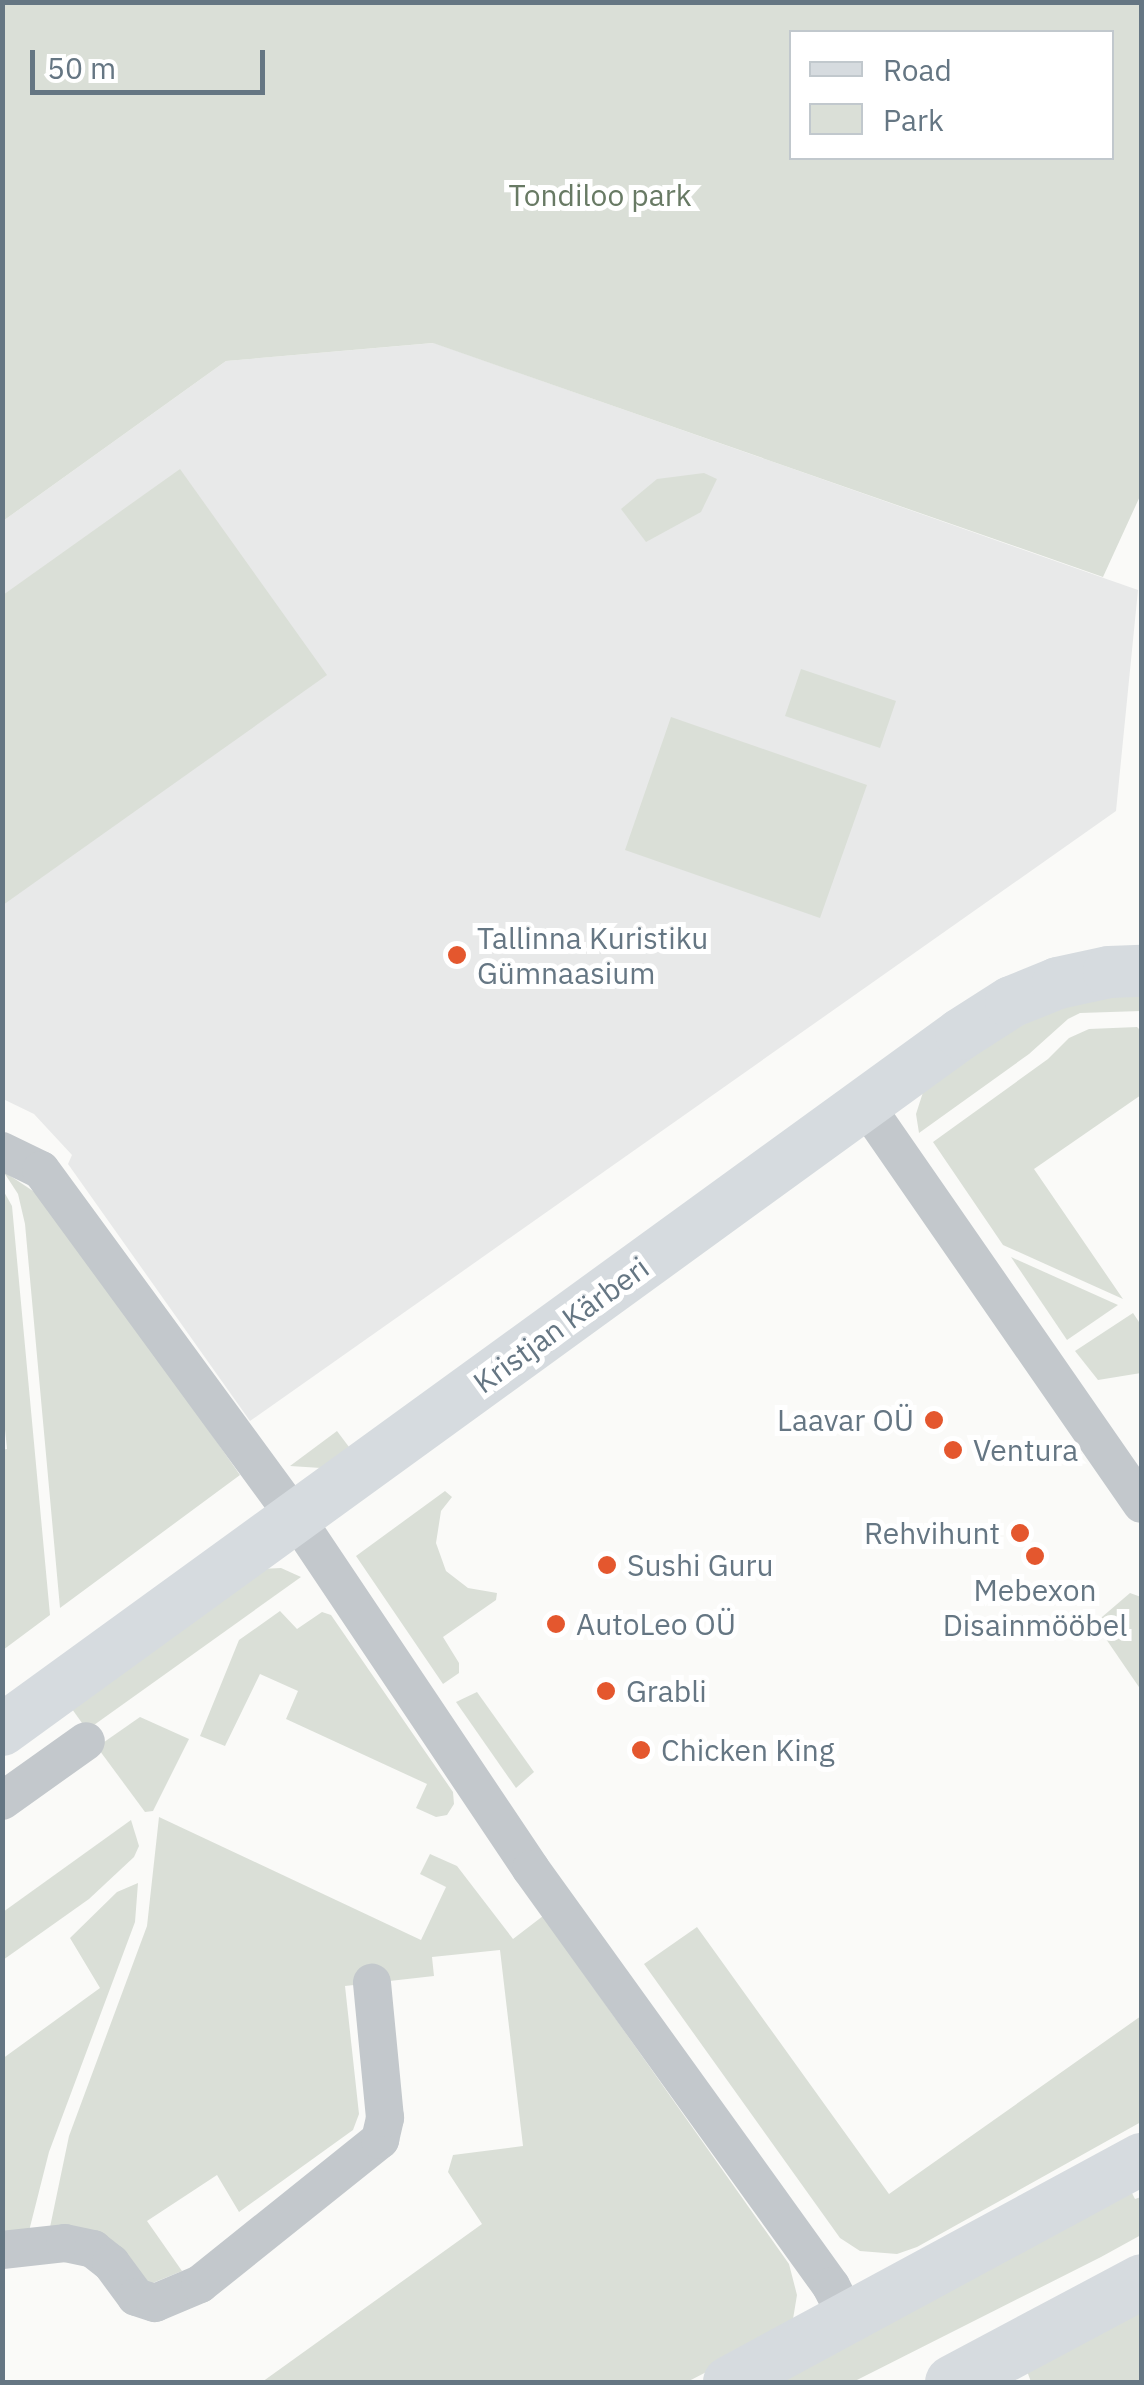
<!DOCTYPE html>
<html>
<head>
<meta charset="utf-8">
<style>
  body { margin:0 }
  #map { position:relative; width:1144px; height:2385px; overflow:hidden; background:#fafaf8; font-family:"IBM Plex Sans",sans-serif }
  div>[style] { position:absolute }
  .built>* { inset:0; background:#e8e9e9 }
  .green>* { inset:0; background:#dadfd7 }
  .street>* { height:38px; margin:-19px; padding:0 19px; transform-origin:19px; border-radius:19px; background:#c3c8cc }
  .secondary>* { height:52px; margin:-26px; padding:0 26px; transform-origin:26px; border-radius:26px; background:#d6dbdf }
  .primary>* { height:55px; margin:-27.5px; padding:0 27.5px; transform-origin:27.5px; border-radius:27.5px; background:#d6dbdf }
  .dots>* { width:28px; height:28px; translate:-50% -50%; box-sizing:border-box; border:5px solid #fff; border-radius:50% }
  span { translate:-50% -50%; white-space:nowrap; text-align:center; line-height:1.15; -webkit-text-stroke:10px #fff; paint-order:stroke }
  .park-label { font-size:30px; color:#687a64 }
  .poi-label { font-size:30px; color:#657683 }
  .left { translate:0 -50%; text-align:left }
  .right { translate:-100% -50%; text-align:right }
  .street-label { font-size:30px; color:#657683 }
  .frame { position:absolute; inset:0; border:5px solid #657683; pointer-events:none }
  .legend { position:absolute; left:789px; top:30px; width:325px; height:130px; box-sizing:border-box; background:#fff; border:2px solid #c1c8cd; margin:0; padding:12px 18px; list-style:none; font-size:30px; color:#657683 }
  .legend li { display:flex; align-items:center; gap:20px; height:50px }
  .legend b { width:50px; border:2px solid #c1c8cd }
  .scale { position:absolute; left:30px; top:50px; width:235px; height:45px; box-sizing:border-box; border:5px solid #657683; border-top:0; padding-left:12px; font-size:30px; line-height:35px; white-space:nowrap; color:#657683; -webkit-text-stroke:8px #fff; paint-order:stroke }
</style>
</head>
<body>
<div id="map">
  <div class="built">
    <i style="clip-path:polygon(434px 343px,1138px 590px,1116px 811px,250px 1421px,68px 1164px,72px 1155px,34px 1114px,3px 1099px,3px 521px,226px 361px)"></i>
  </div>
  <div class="green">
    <i style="clip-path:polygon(evenodd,3px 2px,1141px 3px,1141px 494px,1103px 577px,433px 343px,226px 361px,3px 521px,3px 2px,792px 32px,1112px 32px,1112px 158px,792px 158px,792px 32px)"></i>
    <i style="clip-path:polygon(180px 469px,327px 675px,3px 905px,3px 595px)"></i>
    <i style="clip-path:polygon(704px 473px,717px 479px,701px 512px,646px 542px,621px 509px,657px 479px)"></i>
    <i style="clip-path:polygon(801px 669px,896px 701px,880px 748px,785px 716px)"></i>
    <i style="clip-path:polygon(671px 717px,867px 785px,820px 918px,625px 850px)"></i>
    <i style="clip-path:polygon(1141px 989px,1141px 1011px,1080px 1013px,1068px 1019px,1029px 1054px,919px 1133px,916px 1114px,924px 1089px,966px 1053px,1061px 1006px)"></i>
    <i style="clip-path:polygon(1137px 1027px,1141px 1031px,1141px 1095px,1034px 1169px,1123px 1299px,1003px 1245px,933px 1142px,1048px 1059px,1069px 1038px,1089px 1029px)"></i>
    <i style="clip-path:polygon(3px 1171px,48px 1201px,240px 1475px,60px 1608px,25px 1224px,18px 1194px)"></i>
    <i style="clip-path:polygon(3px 1190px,12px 1206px,50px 1615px,3px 1650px,2px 1450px,7px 1449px,2px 1400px)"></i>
    <i style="clip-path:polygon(1011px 1257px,1118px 1305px,1067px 1340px)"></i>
    <i style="clip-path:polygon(1133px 1313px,1141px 1325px,1141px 1373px,1098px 1380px,1075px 1351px)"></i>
    <i style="clip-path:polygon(337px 1431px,352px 1451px,321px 1468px,290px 1466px)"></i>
    <i style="clip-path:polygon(445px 1491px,452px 1497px,441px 1511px,436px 1543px,446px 1571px,468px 1588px,497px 1593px,496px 1600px,443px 1637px,459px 1663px,459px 1673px,443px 1684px,356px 1556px)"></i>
    <i style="clip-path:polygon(281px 1568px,301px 1577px,87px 1730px,67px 1702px,261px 1569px)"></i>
    <i style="clip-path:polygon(1130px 1593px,1141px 1597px,1141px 1690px,1095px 1623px)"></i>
    <i style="clip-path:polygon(280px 1611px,297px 1629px,322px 1612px,331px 1615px,453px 1792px,454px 1804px,447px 1815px,436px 1817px,416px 1808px,427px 1784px,286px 1719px,298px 1691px,260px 1674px,225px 1746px,200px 1736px,239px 1640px)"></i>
    <i style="clip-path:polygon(477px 1692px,534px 1772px,516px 1788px,456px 1702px)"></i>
    <i style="clip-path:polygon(140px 1717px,189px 1739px,153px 1811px,145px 1812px,97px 1747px)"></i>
    <i style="clip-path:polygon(159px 1817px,421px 1940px,446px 1887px,420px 1874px,430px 1854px,457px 1866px,513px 1939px,543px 1916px,789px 2264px,797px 2295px,793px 2319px,774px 2337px,687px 2382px,262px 2382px,482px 2224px,448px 2172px,453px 2155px,523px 2146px,500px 1950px,432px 1957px,434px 1976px,345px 1986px,359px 2114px,353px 2130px,239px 2212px,217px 2175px,147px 2221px,182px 2271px,148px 2285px,49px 2232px,69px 2136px,147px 1926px)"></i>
    <i style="clip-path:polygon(131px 1820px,139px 1846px,134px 1857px,89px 1899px,3px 1960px,3px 1912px)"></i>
    <i style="clip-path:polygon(138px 1883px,135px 1922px,49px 2152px,28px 2235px,3px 2237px,2px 2059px,100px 1988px,70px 1938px,117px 1892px)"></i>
    <i style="clip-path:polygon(697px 1927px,889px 2194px,1141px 2016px,1141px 2122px,917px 2247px,897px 2254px,860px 2251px,840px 2238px,644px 1964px)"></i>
    <i style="clip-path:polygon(1132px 2193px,1135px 2199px,1141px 2197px,1141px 2235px,1101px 2257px,853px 2382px,774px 2382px)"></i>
    <i style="clip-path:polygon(1141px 2312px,1141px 2382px,1031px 2382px,1027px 2371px)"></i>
  </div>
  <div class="street">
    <i style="left:866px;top:1106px;width:484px;rotate:55.3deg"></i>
    <i style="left:2px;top:1151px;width:43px;rotate:26deg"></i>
    <i style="left:41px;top:1170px;width:431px;rotate:53.8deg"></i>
    <i style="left:296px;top:1518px;width:422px;rotate:56.2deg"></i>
    <i style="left:531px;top:1869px;width:514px;rotate:54.27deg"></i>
    <i style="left:831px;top:2286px;width:37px;rotate:63deg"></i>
    <i style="left:2px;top:1801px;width:103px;rotate:-35.5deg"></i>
    <i style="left:2px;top:2250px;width:63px;rotate:-6.3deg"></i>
    <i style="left:65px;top:2243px;width:29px;rotate:12deg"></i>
    <i style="left:93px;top:2249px;width:23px;rotate:38deg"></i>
    <i style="left:111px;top:2263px;width:42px;rotate:53.7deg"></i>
    <i style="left:136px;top:2297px;width:20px;rotate:18deg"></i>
    <i style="left:155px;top:2303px;width:49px;rotate:-22.9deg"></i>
    <i style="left:200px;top:2284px;width:231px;rotate:-38.7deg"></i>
    <i style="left:380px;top:2140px;width:23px;rotate:-77deg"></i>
    <i style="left:385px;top:2118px;width:136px;rotate:-95.5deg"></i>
  </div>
  <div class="secondary">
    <i style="left:2px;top:1730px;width:1185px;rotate:-35.97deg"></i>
    <i style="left:961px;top:1034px;width:59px;rotate:-32.6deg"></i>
    <i style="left:1011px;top:1002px;width:51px;rotate:-22deg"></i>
    <i style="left:1058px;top:983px;width:52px;rotate:-12.2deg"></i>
    <i style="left:1109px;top:972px;width:33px;rotate:-2deg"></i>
    <i style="left:729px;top:2382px;width:469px;rotate:-28.4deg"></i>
  </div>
  <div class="primary">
    <i style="left:952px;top:2382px;width:215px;rotate:-28deg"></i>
  </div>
  <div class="dots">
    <i style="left:457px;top:955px;background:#e4572e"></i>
    <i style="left:934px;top:1420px;background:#e4572e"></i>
    <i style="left:953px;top:1450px;background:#e4572e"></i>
    <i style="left:1020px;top:1533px;background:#e4572e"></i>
    <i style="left:1035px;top:1556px;background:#e4572e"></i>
    <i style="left:607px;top:1565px;background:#e4572e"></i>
    <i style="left:556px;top:1624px;background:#e4572e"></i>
    <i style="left:606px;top:1691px;background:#e4572e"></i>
    <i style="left:641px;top:1750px;background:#e4572e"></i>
  </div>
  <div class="park-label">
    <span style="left:600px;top:195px">Tondiloo park</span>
  </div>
  <div class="poi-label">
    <span class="left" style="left:477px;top:955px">Tallinna Kuristiku<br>Gümnaasium</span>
    <span class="right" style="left:914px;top:1420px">Laavar OÜ</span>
    <span class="left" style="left:973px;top:1450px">Ventura</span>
    <span class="right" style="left:1000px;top:1533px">Rehvihunt</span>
    <span class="left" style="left:627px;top:1565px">Sushi Guru</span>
    <span style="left:1035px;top:1607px">Mebexon<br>Disainmööbel</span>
    <span class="left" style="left:576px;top:1624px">AutoLeo OÜ</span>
    <span class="left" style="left:626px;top:1691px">Grabli</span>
    <span class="left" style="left:661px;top:1750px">Chicken King</span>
  </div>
  <div class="street-label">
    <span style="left:561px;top:1325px;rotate:-36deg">Kristjan Kärberi</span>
  </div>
  <div class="frame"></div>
  <ul class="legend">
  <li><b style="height:12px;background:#d6dbdf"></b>Road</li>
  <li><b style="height:28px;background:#dadfd7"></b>Park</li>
  </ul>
  <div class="scale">50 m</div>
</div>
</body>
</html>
